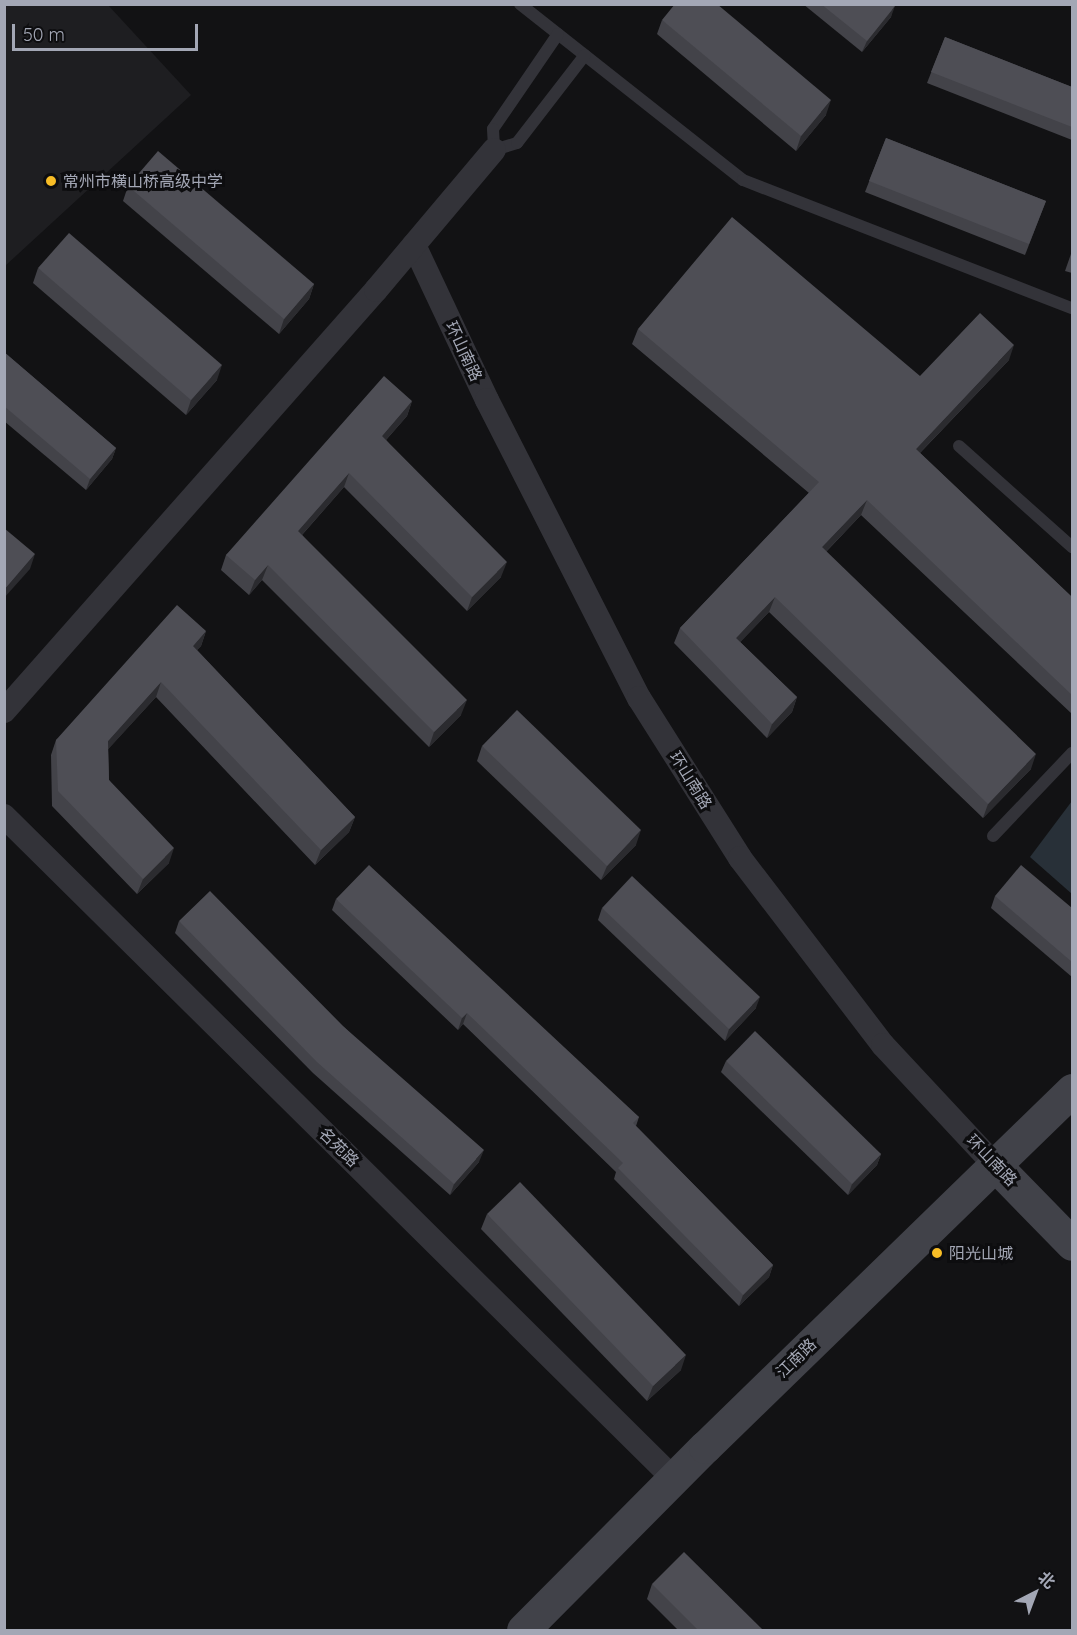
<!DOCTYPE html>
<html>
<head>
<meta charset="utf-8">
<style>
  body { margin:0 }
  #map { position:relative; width:1077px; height:1635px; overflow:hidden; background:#121214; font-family:Quicksand,"Noto Sans SC",sans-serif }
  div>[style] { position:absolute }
  .built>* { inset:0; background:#1e1e21 }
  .water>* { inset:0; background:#283038 }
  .lane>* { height:12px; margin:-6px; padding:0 6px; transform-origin:6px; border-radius:6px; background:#333339 }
  .street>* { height:24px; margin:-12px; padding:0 12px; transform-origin:12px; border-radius:12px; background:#333339 }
  .secondary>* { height:33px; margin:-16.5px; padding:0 16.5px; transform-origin:16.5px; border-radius:16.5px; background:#414249 }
  .wall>* { inset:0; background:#434349 }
  .shaded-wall>* { inset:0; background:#2b2b2f }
  .building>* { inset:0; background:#4e4e55 }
  .dots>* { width:16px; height:16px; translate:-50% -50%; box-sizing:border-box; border:3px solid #0d0d0f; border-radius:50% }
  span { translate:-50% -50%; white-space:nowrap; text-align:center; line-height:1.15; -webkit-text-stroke:6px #0d0d0f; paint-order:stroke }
  .poi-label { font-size:16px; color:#a3a7b5 }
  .left { translate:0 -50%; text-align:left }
  .street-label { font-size:16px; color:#a3a7b5 }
  .frame { position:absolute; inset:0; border:6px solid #a3a7b5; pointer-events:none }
  .north { position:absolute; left:1005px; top:1563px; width:60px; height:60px; -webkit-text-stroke:4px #0d0d0f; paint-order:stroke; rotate:42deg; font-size:16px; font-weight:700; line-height:24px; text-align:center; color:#a3a7b5 }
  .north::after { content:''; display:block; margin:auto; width:21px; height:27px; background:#a3a7b5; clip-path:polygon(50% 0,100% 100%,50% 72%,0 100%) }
  .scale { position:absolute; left:12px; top:24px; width:186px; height:27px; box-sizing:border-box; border:3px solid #a3a7b5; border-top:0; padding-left:8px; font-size:18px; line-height:21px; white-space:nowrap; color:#a3a7b5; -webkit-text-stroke:4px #0d0d0f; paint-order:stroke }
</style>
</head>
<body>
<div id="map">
  <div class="built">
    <i style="clip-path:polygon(5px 4px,108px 5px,191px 95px,5px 266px)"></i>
  </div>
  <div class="water">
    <i style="clip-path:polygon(1072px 801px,1072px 894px,1030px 857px)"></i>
  </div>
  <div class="lane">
    <i style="left:520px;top:4px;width:284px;rotate:38.3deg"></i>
    <i style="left:743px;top:180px;width:353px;rotate:21.3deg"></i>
    <i style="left:558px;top:34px;width:115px;rotate:124.4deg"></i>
    <i style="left:493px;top:129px;width:21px;rotate:87deg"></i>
    <i style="left:494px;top:150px;width:24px;rotate:-17deg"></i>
    <i style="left:517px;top:143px;width:111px;rotate:-52.3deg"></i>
    <i style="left:959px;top:446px;width:152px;rotate:41.8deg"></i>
    <i style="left:993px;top:836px;width:115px;rotate:-46.4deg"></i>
  </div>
  <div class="street">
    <i style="left:414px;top:245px;width:171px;rotate:64.8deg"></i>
    <i style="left:487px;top:400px;width:335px;rotate:63deg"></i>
    <i style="left:639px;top:698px;width:189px;rotate:57.7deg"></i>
    <i style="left:740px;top:858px;width:235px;rotate:52.6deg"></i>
    <i style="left:883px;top:1045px;width:164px;rotate:47deg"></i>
    <i style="left:4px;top:711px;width:562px;rotate:-48.54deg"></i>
    <i style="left:376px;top:290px;width:183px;rotate:-49.9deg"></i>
    <i style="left:4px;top:816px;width:943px;rotate:44.7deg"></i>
  </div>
  <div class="secondary">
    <i style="left:995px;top:1165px;width:110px;rotate:45.7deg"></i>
    <i style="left:523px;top:1630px;width:258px;rotate:-45.2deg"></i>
    <i style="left:705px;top:1447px;width:512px;rotate:-44.21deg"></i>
  </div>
  <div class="wall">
    <i style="clip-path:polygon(803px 4px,893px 4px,891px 17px,862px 52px)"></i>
    <i style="clip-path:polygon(662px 20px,826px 115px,796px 151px,657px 34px)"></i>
    <i style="clip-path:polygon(945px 37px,1072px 87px,1072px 140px,927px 83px)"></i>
    <i style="clip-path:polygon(886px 138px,1046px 201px,1025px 255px,865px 192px)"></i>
    <i style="clip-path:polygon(128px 186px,314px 284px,309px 299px,279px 334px,123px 201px)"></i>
    <i style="clip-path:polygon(1072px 251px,1072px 273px,1065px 271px)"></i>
    <i style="clip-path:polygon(38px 268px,217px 380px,186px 415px,33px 283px)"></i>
    <i style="clip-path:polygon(638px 329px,920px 376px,1009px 360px,920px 453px,1072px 597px,1072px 714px,861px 515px,826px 552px,1031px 769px,983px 818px,769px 612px,740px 642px,797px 697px,792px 712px,767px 738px,674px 643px,680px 628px,809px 493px,632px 344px)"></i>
    <i style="clip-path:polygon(4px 352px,116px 448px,112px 459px,86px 490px,4px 421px)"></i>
    <i style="clip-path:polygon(412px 401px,407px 416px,386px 440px,501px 577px,467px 611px,344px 487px,302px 535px,461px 715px,429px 747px,262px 580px,249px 595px,221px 570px,226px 555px)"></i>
    <i style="clip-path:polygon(206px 631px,201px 646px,197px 650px,355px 817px,349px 832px,315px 865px,156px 697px,108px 749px,109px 780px,169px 863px,137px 894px,52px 806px,51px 755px,56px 740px)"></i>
    <i style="clip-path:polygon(482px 746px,636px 845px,601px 880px,477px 761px)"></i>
    <i style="clip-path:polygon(995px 896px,1072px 908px,1072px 977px,991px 908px)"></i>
    <i style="clip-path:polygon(336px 899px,639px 1117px,636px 1126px,773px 1265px,769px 1277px,739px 1306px,614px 1179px,616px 1172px,463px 1024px,458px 1030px,332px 910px)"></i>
    <i style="clip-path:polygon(602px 908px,756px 1008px,725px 1041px,598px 920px)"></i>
    <i style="clip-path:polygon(179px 921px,344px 1027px,479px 1162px,450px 1195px,313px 1073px,175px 933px)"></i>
    <i style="clip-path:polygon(726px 1061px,881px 1154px,877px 1165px,848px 1195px,721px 1072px)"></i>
    <i style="clip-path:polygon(487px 1214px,681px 1370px,647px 1401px,481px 1229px)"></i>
    <i style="clip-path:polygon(652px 1584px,763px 1630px,678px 1630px,647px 1599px)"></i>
  </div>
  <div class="shaded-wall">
    <i style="clip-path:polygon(895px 6px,891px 17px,862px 52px,867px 41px)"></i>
    <i style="clip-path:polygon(831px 100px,826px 115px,796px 151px,801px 136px)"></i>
    <i style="clip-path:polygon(314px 284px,309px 299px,279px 334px,284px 319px)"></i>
    <i style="clip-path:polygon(1014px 345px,1009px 360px,910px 463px,916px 449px)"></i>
    <i style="clip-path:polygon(222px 365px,217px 380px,186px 415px,191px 400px)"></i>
    <i style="clip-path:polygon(412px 401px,407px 416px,376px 451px,382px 436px)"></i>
    <i style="clip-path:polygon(116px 448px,112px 459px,86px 490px,90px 479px)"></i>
    <i style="clip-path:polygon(349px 473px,344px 487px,292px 546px,298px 531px)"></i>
    <i style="clip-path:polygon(867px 500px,861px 515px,816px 562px,822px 547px)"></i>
    <i style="clip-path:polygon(35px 554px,30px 569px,4px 598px,5px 589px)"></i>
    <i style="clip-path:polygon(507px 562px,501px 577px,467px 611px,472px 597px)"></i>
    <i style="clip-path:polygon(268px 565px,262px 580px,249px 595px,255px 580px)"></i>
    <i style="clip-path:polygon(775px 597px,769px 612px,731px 652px,736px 638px)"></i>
    <i style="clip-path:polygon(206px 631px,201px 646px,187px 661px,193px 646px)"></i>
    <i style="clip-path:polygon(161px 682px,156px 697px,102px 756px,108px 741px)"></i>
    <i style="clip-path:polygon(797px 697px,792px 712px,767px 738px,772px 724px)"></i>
    <i style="clip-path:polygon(467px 700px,461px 715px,429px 747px,434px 732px)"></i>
    <i style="clip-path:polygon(1036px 754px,1031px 769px,983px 818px,988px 804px)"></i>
    <i style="clip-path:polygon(355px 817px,349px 832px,315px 865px,321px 850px)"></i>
    <i style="clip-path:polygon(641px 830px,636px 845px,601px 880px,607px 866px)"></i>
    <i style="clip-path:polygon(174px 848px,169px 863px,137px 894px,143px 879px)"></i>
    <i style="clip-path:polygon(760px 997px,756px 1008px,725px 1041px,729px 1029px)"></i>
    <i style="clip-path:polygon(467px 1013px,463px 1024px,458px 1030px,462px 1018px)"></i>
    <i style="clip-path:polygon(484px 1150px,479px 1162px,450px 1195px,454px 1184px)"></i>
    <i style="clip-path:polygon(881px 1154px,877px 1165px,848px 1195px,852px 1184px)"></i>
    <i style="clip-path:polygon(773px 1265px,769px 1277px,739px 1306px,743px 1295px)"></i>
    <i style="clip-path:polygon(686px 1355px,681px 1370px,647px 1401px,653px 1386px)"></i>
  </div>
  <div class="building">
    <i style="clip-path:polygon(675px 4px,717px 4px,831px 100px,801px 136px,662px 20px)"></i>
    <i style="clip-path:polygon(821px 4px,893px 4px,895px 6px,867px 41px)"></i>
    <i style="clip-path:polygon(945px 37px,1072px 87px,1072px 127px,931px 72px)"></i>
    <i style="clip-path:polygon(886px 138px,1046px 201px,1029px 244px,869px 181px)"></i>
    <i style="clip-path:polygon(158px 151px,314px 284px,284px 319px,128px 186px)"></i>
    <i style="clip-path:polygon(732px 217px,920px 376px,980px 313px,1014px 345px,916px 449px,1072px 597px,1072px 695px,867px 500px,822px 547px,1036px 754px,988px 804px,775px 597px,736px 638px,797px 697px,772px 724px,680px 628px,819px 482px,638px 329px)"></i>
    <i style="clip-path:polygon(69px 233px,222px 365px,191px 400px,38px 268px)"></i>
    <i style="clip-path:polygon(4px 352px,116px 448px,90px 479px,4px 406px)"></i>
    <i style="clip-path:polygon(384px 376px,412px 401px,382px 436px,507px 562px,472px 597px,349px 473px,298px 531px,467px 700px,434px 732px,268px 565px,255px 580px,226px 555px)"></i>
    <i style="clip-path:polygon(4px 528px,35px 554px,5px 589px,4px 589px)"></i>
    <i style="clip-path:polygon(177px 605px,206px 631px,193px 646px,355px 817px,321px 850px,161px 682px,108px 741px,109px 780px,174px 848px,143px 879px,58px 791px,56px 740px)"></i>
    <i style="clip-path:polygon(517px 710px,641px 830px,607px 866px,482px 746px)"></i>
    <i style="clip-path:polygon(369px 865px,639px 1117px,633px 1123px,773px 1265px,743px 1295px,618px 1168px,623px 1163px,467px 1013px,462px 1018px,336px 899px)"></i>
    <i style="clip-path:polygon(1021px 865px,1072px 908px,1072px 962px,995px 896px)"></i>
    <i style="clip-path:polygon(632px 876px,760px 997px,729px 1029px,602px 908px)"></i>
    <i style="clip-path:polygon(210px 891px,344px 1027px,484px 1150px,454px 1184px,317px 1062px,179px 921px)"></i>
    <i style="clip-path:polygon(755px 1031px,881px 1154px,852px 1184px,726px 1061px)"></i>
    <i style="clip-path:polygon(520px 1182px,686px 1355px,653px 1386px,487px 1214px)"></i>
    <i style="clip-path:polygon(684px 1552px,763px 1630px,698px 1630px,652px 1584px)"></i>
  </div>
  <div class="dots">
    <i style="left:51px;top:181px;background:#f8bd26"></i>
    <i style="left:937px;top:1253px;background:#f8bd26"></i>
  </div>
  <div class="poi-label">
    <span class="left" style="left:63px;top:181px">常州市横山桥高级中学</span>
    <span class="left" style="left:949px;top:1253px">阳光山城</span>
  </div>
  <div class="street-label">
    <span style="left:464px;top:351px;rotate:65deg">环山南路</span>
    <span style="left:691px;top:780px;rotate:58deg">环山南路</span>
    <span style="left:339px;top:1147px;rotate:44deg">名苑路</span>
    <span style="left:992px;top:1160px;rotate:46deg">环山南路</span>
    <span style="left:796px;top:1358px;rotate:-44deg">江南路</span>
  </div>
  <div class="frame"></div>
  <div class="north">北</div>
  <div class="scale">50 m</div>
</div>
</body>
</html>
